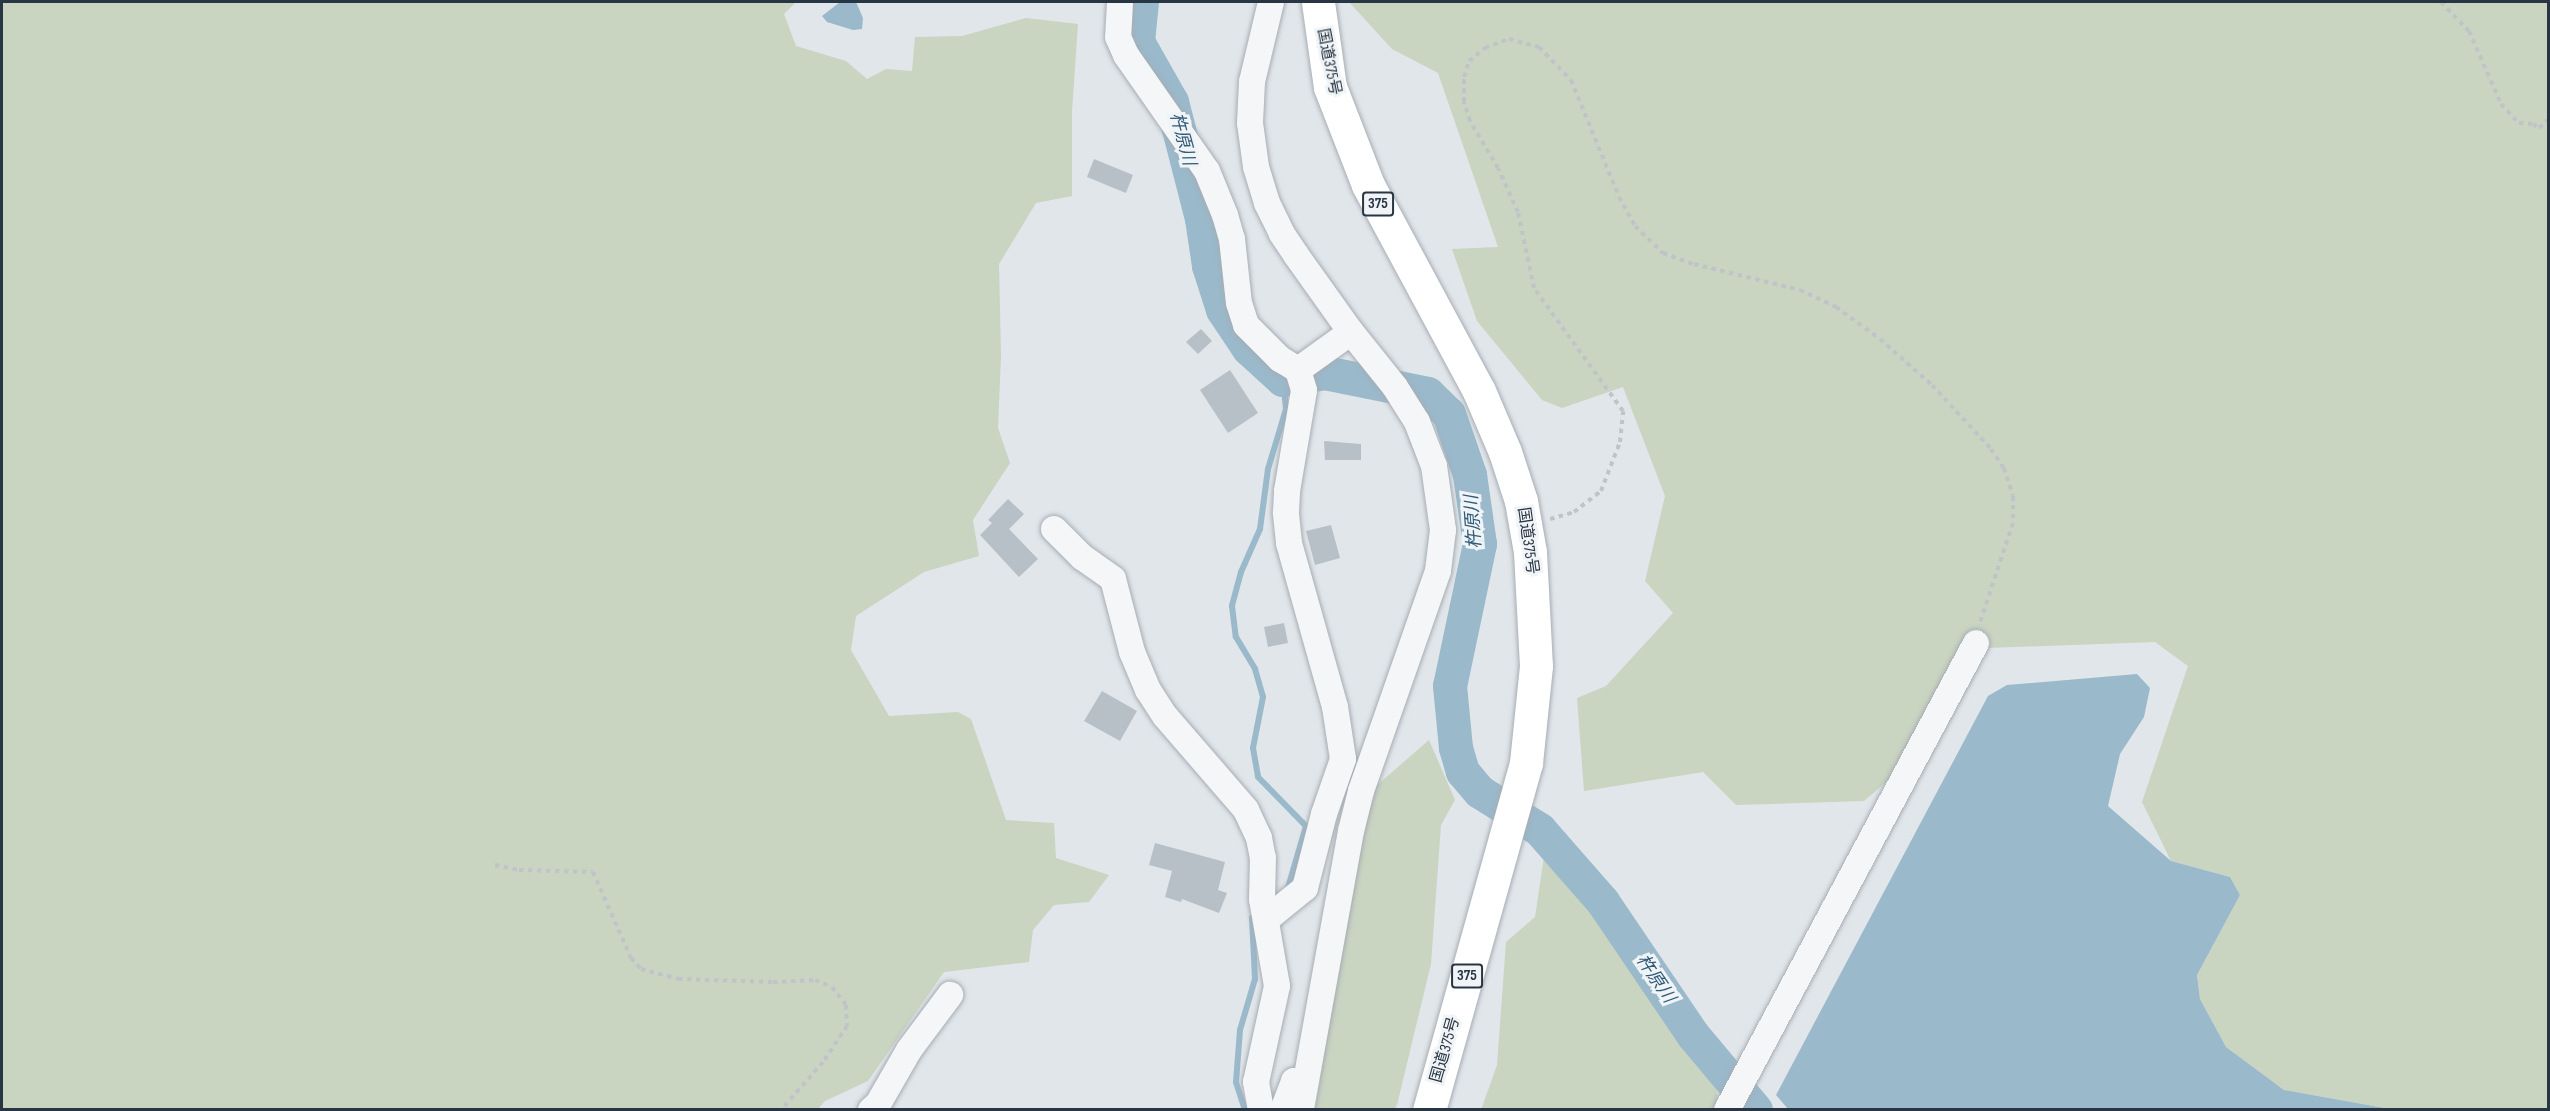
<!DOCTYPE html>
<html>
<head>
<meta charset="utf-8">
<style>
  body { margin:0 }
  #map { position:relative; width:2550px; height:1111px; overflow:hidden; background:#e1e6ea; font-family:"Sofia Sans Condensed","Noto Sans JP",sans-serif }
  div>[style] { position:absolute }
  .green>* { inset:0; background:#c9d4c1 }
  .water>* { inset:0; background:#9ab9cb }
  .stream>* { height:6px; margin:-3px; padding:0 3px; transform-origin:3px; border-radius:3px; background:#9ab9cb }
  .river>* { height:34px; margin:-17px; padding:0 17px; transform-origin:17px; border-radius:17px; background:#9ab9cb }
  .building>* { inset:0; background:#b8c0c7 }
  .path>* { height:4px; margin-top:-2px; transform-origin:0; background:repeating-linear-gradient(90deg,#bfc4c9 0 4.5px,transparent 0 9px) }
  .roads { filter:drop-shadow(0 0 2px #a6adb4) drop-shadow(0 0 2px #a6adb4) }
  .minor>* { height:26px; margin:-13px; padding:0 13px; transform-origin:13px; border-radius:13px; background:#f4f6f8 }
  .highway>* { height:33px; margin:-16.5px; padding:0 16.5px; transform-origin:16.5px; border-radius:16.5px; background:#fff }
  span { translate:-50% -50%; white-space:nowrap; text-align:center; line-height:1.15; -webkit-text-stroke:6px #f0f4f7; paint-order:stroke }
  .shield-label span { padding:2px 4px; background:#f0f4f7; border:2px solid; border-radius:4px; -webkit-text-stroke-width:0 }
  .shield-label { font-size:15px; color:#283542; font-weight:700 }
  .street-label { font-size:16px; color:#283542 }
  .water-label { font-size:18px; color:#305b78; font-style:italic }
  .frame { position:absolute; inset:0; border:3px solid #283542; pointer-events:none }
</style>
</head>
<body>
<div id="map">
  <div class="green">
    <i style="clip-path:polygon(2px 2px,796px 2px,784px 14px,796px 46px,846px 61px,867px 79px,886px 69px,912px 71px,915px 37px,962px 36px,1026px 18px,1078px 24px,1072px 111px,1072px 196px,1036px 203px,999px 264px,1001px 356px,998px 428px,1010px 463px,973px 520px,979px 556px,924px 572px,856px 616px,851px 650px,889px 716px,958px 712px,971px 719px,1006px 820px,1054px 823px,1056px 858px,1109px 875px,1089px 902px,1054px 905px,1033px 930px,1029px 962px,944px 972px,868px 1081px,825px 1101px,818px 1109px,2px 1109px)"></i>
    <i style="clip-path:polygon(1349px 2px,2548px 2px,2548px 1109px,2390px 1109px,2284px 1090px,2226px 1047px,2200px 999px,2197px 975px,2240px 895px,2230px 877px,2171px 861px,2142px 802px,2188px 666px,2155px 642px,1960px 649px,1897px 773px,1864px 801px,1736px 805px,1703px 772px,1584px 791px,1577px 698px,1606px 686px,1673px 613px,1645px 581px,1665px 496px,1623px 387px,1562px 408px,1542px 400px,1477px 321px,1452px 249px,1498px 247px,1438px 73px,1392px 49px)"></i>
    <i style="clip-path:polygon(1429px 740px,1455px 800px,1441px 825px,1431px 964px,1397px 1105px,1394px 1110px,1315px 1110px,1357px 855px,1375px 787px)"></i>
    <i style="clip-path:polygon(1545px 850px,1598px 915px,1717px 1081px,1718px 1109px,1481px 1110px,1497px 1065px,1506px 942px,1535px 917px)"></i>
  </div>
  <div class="water">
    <i style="clip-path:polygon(840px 2px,856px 2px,863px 18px,862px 29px,853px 30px,827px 22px,822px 16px)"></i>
    <i style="clip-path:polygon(2137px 674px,2150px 688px,2144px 717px,2120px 754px,2108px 806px,2171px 861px,2230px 877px,2240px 895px,2197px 975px,2200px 999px,2226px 1047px,2284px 1090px,2390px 1109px,1788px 1109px,1776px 1095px,1988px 696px,2007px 685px)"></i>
  </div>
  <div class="stream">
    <i style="left:1283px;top:380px;width:29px;rotate:84deg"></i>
    <i style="left:1286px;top:409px;width:63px;rotate:106.7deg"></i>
    <i style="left:1268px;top:469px;width:61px;rotate:97.6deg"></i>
    <i style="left:1260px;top:529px;width:47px;rotate:113.8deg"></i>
    <i style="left:1241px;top:572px;width:35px;rotate:105deg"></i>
    <i style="left:1232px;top:606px;width:31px;rotate:83deg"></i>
    <i style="left:1236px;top:637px;width:37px;rotate:59deg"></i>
    <i style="left:1255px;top:669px;width:29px;rotate:74deg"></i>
    <i style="left:1263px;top:697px;width:52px;rotate:101.1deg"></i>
    <i style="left:1253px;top:748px;width:29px;rotate:80deg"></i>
    <i style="left:1258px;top:777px;width:69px;rotate:45.6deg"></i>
    <i style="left:1306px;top:826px;width:68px;rotate:106.3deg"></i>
    <i style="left:1245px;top:1110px;width:29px;rotate:-108deg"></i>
    <i style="left:1236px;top:1082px;width:52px;rotate:-85.6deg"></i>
    <i style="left:1240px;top:1030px;width:53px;rotate:-73.6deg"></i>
    <i style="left:1255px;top:979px;width:61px;rotate:-92.8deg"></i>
    <i style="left:1252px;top:918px;width:9px;rotate:-36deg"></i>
  </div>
  <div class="river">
    <i style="left:1142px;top:2px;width:40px;rotate:95.7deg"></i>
    <i style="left:1138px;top:42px;width:69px;rotate:60.5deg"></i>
    <i style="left:1172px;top:102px;width:121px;rotate:75.6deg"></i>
    <i style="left:1202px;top:219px;width:48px;rotate:81.5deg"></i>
    <i style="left:1209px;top:266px;width:46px;rotate:72.3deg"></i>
    <i style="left:1223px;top:310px;width:47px;rotate:56.3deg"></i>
    <i style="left:1249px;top:349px;width:46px;rotate:42.4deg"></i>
    <i style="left:1283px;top:380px;width:43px;rotate:-9.5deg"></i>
    <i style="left:1325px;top:373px;width:105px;rotate:11.5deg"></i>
    <i style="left:1428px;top:394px;width:29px;rotate:44deg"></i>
    <i style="left:1449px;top:414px;width:65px;rotate:71deg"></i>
    <i style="left:1470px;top:475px;width:70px;rotate:81.8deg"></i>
    <i style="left:1480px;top:544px;width:145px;rotate:101.9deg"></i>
    <i style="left:1450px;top:686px;width:62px;rotate:84.5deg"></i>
    <i style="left:1456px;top:748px;width:25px;rotate:74deg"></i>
    <i style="left:1463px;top:772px;width:26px;rotate:50deg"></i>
    <i style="left:1480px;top:792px;width:71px;rotate:32.3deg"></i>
    <i style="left:1540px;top:830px;width:96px;rotate:48.8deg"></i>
    <i style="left:1603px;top:902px;width:161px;rotate:55.9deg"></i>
    <i style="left:1693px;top:1035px;width:98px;rotate:50deg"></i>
  </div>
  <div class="building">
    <i style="clip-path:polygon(1094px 159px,1133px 175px,1126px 193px,1087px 177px)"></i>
    <i style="clip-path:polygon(1201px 329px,1212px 341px,1198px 354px,1186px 342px)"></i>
    <i style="clip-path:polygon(1230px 370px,1258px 413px,1228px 433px,1200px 390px)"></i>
    <i style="clip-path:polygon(1324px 441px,1361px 444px,1361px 460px,1325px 460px)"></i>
    <i style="clip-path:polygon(1008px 499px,1024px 514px,1009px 529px,1038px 559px,1019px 577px,980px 535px,992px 523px,988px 520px)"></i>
    <i style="clip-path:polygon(1331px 525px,1340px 558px,1315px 565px,1306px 531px)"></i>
    <i style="clip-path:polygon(1284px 623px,1288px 643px,1268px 647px,1264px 627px)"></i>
    <i style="clip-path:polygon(1102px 691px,1137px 711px,1120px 741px,1084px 721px)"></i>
    <i style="clip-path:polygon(1155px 843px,1225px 862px,1218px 890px,1227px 893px,1219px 913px,1182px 899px,1181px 902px,1165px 897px,1172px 871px,1149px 865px)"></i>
  </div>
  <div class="path">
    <i style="left:2441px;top:2px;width:40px;rotate:46deg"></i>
    <i style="left:2469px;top:31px;width:80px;rotate:66.3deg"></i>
    <i style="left:2501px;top:104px;width:26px;rotate:47deg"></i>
    <i style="left:2519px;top:123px;width:14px;rotate:4deg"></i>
    <i style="left:2533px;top:124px;width:7px;rotate:34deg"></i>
    <i style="left:2539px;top:128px;width:12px;rotate:-42deg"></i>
    <i style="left:1550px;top:519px;width:25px;rotate:-16deg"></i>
    <i style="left:1574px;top:512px;width:34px;rotate:-38deg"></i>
    <i style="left:1601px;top:491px;width:53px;rotate:-68.8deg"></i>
    <i style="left:1620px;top:442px;width:31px;rotate:-84deg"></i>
    <i style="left:1623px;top:411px;width:152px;rotate:-125.9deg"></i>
    <i style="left:1534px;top:288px;width:78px;rotate:-101.9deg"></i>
    <i style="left:1518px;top:212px;width:48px;rotate:-114.4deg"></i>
    <i style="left:1498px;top:168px;width:55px;rotate:-120.8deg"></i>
    <i style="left:1470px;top:121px;width:20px;rotate:-108deg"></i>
    <i style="left:1464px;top:102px;width:25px;rotate:-90deg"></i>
    <i style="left:1464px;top:77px;width:17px;rotate:-73deg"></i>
    <i style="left:1469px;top:61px;width:21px;rotate:-39deg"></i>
    <i style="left:1485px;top:48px;width:26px;rotate:-21deg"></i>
    <i style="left:1509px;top:39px;width:31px;rotate:15deg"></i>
    <i style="left:1539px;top:47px;width:46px;rotate:45.9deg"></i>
    <i style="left:1571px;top:80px;width:126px;rotate:67.7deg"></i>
    <i style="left:1619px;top:197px;width:33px;rotate:61deg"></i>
    <i style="left:1635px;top:226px;width:39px;rotate:44deg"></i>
    <i style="left:1663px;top:253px;width:33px;rotate:20deg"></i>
    <i style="left:1694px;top:264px;width:109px;rotate:13.8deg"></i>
    <i style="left:1800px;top:290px;width:40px;rotate:25deg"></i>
    <i style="left:1836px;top:307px;width:54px;rotate:36deg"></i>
    <i style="left:1880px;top:339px;width:69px;rotate:41.5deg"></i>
    <i style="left:1932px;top:385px;width:87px;rotate:47.3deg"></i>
    <i style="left:1991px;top:449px;width:23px;rotate:56deg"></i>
    <i style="left:2004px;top:468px;width:29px;rotate:72deg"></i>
    <i style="left:2013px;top:496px;width:27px;rotate:90deg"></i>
    <i style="left:2013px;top:523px;width:108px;rotate:108.4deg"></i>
    <i style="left:495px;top:865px;width:25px;rotate:12deg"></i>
    <i style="left:519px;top:870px;width:74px;rotate:1.5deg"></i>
    <i style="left:593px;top:872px;width:94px;rotate:66.2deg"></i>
    <i style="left:631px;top:958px;width:15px;rotate:48deg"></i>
    <i style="left:641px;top:969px;width:38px;rotate:15deg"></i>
    <i style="left:678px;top:979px;width:95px;rotate:1.8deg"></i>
    <i style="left:773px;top:982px;width:42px;rotate:-2.7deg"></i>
    <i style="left:815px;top:980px;width:18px;rotate:22deg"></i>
    <i style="left:832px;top:987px;width:23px;rotate:52deg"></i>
    <i style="left:846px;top:1005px;width:21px;rotate:87deg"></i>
    <i style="left:847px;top:1026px;width:43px;rotate:123.7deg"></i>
    <i style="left:823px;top:1062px;width:64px;rotate:131.2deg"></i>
  </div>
  <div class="roads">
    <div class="minor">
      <i style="left:1120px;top:2px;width:35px;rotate:93deg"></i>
      <i style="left:1118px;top:37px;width:20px;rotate:66deg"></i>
      <i style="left:1126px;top:55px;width:141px;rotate:55.1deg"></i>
      <i style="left:1207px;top:171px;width:48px;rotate:67.8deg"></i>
      <i style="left:1225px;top:215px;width:25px;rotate:74deg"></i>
      <i style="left:1232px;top:239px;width:64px;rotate:83.8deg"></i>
      <i style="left:1239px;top:303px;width:23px;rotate:72deg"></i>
      <i style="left:1246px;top:325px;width:48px;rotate:45deg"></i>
      <i style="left:1280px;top:359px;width:21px;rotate:31deg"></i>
      <i style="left:1298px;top:370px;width:65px;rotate:-35.6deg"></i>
      <i style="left:1271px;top:2px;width:82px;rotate:103.4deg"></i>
      <i style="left:1252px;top:82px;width:41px;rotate:92.8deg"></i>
      <i style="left:1250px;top:123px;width:44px;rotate:82.2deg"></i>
      <i style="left:1256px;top:167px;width:38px;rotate:73deg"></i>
      <i style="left:1267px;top:203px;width:34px;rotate:64deg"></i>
      <i style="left:1282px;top:234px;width:25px;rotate:56deg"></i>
      <i style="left:1296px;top:255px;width:95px;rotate:54.5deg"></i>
      <i style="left:1351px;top:332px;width:70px;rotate:51.3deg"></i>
      <i style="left:1395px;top:387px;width:41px;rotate:57.8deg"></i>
      <i style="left:1417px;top:422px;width:47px;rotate:68.9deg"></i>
      <i style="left:1434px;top:466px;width:65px;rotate:82deg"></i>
      <i style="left:1443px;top:530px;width:41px;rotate:97deg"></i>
      <i style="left:1438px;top:571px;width:233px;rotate:109.3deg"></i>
      <i style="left:1361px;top:791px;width:41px;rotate:104deg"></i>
      <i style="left:1351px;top:831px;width:283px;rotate:100.2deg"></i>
      <i style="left:1054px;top:529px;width:40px;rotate:45deg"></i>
      <i style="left:1082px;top:557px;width:38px;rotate:35deg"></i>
      <i style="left:1113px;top:579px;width:75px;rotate:75.4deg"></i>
      <i style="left:1132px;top:652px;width:41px;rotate:67.2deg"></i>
      <i style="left:1148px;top:690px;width:31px;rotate:57deg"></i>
      <i style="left:1165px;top:716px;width:124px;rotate:49.2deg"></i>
      <i style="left:1246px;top:810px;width:31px;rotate:65deg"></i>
      <i style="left:1259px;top:838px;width:20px;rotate:79deg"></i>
      <i style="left:1263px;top:858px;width:41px;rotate:91.4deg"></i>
      <i style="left:1262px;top:899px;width:88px;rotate:80.2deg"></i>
      <i style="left:1277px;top:986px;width:98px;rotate:102.3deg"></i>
      <i style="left:1256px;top:1082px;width:28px;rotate:80deg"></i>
      <i style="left:1267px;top:919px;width:49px;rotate:-39.2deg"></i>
      <i style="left:1305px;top:888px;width:76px;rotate:-75.6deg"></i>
      <i style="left:1324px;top:814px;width:58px;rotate:-70.9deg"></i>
      <i style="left:1343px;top:759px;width:53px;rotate:-98.7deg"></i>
      <i style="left:1335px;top:707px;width:170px;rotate:-105.7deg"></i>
      <i style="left:1289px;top:543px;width:31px;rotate:-96deg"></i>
      <i style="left:1286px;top:512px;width:21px;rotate:-87deg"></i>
      <i style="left:1287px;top:491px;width:102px;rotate:-80.4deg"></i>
      <i style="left:1304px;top:390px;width:21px;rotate:-107deg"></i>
      <i style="left:871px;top:1110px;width:9px;rotate:-41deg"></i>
      <i style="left:878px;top:1104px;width:62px;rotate:-60.1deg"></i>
      <i style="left:909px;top:1050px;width:69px;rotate:-53.3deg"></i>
      <i style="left:1283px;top:1110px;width:31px;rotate:-69deg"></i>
      <i style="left:1294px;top:1081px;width:11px"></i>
      <i style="left:1727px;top:1110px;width:529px;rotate:-61.93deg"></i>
    </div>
    <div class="highway">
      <i style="left:1318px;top:2px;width:86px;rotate:82deg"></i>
      <i style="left:1330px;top:87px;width:105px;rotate:68.8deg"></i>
      <i style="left:1368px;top:185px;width:234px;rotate:61.7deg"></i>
      <i style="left:1479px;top:391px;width:66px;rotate:66.9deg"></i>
      <i style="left:1505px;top:452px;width:52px;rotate:71.9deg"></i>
      <i style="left:1521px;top:501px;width:52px;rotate:80deg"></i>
      <i style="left:1530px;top:552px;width:114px;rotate:87deg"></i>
      <i style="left:1536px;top:666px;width:98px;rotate:95.9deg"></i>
      <i style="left:1526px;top:763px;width:360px;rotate:105.6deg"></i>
    </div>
  </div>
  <div class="shield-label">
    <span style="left:1378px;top:204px">375</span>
    <span style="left:1467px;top:976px">375</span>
  </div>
  <div class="street-label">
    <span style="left:1328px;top:62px;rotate:79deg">国道375号</span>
    <span style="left:1527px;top:541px;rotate:82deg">国道375号</span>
    <span style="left:1446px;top:1050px;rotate:-74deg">国道375号</span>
  </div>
  <div class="water-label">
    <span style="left:1182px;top:139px;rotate:75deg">杵原川</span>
    <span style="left:1474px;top:522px;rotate:-94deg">杵原川</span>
    <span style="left:1655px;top:979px;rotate:56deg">杵原川</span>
  </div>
  <div class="frame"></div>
</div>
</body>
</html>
